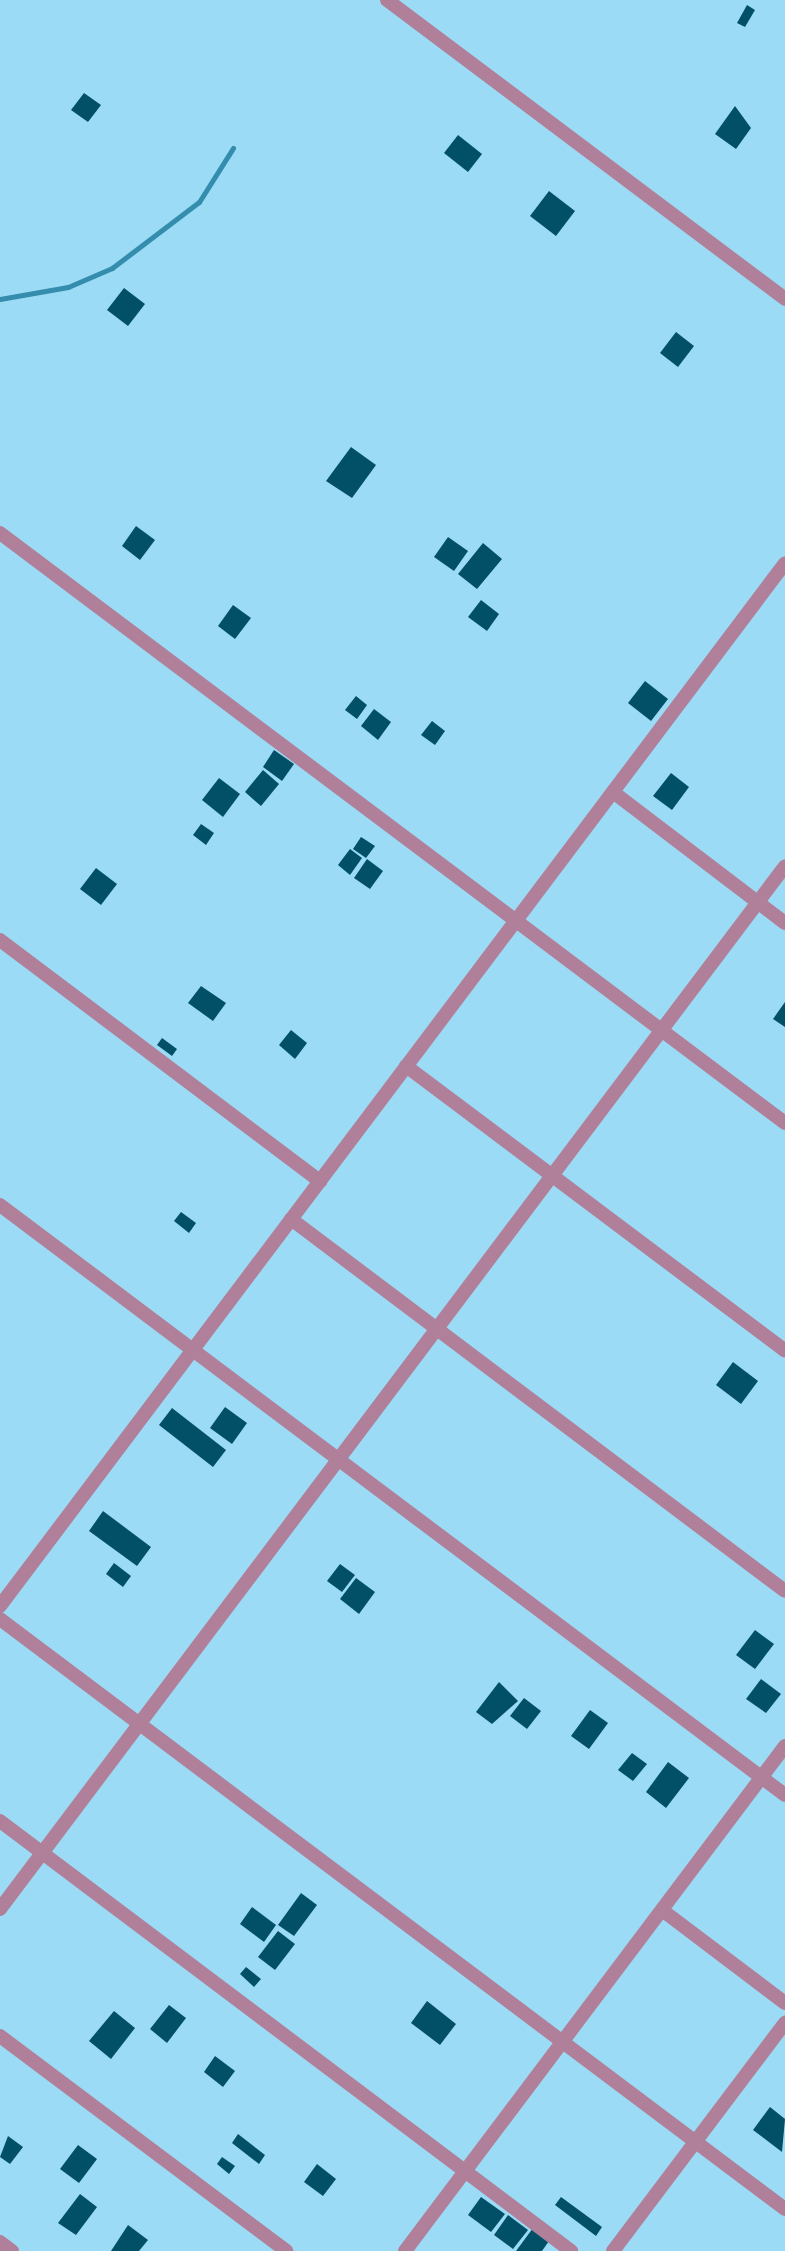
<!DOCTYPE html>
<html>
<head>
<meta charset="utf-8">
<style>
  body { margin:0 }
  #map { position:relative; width:785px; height:2251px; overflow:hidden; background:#9cdbf5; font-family:Mulish,sans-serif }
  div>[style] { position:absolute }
  .stream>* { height:5px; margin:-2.5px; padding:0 2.5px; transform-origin:2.5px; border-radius:2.5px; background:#358dad }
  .building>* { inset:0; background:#015067 }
  .street>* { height:14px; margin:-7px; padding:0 7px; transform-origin:7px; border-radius:7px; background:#b0809a }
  span { translate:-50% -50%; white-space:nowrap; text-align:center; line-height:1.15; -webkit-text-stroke:8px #9cdbf5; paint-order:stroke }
</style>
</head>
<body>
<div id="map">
  <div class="stream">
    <i style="left:0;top:299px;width:69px;rotate:-10deg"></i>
    <i style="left:68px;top:287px;width:48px;rotate:-23.4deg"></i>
    <i style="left:112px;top:268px;width:109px;rotate:-37.2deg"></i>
    <i style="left:199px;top:202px;width:64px;rotate:-57.8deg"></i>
  </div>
  <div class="building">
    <i style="clip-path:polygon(747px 5px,755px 10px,745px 27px,737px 23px)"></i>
    <i style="clip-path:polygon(84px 93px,101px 105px,88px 122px,71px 110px)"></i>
    <i style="clip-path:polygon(735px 106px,751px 128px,736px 149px,715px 134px)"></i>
    <i style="clip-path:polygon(458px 135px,482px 154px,468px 172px,444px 153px)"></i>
    <i style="clip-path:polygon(549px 191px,575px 211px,556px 236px,530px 216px)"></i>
    <i style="clip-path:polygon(124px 288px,145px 304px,128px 326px,107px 310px)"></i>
    <i style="clip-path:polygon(676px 332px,694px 346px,678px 367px,660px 353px)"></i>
    <i style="clip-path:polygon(351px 447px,376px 465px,352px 498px,326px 481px)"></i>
    <i style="clip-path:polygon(136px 526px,155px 540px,140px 560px,122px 546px)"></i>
    <i style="clip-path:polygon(448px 537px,468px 551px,454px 571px,434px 557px)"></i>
    <i style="clip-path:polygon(483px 543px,502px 559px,477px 589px,458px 574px)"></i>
    <i style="clip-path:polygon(481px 600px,499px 614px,487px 631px,468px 617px)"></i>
    <i style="clip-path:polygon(233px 605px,251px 618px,235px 639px,218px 626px)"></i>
    <i style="clip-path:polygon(645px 681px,668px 699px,651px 721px,628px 703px)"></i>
    <i style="clip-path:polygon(356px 696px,367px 705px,357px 719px,345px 710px)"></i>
    <i style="clip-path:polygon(374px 709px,391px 722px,378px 740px,361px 726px)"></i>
    <i style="clip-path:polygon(432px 721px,445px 731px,435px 745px,421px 735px)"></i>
    <i style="clip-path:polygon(274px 750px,294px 764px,282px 781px,263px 767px)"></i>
    <i style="clip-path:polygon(263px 770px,279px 784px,261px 806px,245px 792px)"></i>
    <i style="clip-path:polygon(671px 773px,689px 787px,672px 810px,653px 796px)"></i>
    <i style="clip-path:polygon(219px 778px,240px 794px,223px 817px,202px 800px)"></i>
    <i style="clip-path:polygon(201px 824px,214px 833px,206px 845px,193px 835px)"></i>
    <i style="clip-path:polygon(361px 837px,375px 846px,366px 858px,353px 849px)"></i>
    <i style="clip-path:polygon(350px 849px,362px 858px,350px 875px,338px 865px)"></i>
    <i style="clip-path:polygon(367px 859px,383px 871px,370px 889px,354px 878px)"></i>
    <i style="clip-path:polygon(96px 868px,117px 884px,101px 905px,80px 889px)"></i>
    <i style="clip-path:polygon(201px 986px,226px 1003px,213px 1021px,188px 1003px)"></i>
    <i style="clip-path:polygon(785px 1002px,785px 1027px,773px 1019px)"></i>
    <i style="clip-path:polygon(291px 1030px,307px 1043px,295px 1059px,279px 1045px)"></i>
    <i style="clip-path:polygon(162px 1038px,177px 1049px,172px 1056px,157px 1045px)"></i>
    <i style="clip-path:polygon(181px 1212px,196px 1223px,189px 1233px,174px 1221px)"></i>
    <i style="clip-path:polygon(733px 1362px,758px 1381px,741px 1404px,716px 1385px)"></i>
    <i style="clip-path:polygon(225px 1407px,247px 1423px,232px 1444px,210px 1428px)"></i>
    <i style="clip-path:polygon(172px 1408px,226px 1450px,213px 1467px,159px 1425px)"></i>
    <i style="clip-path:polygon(103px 1511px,151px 1547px,137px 1566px,89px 1531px)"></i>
    <i style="clip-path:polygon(114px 1563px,131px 1576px,123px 1587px,106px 1574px)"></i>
    <i style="clip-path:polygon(340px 1564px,355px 1575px,342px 1592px,327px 1581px)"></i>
    <i style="clip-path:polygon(356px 1578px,375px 1592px,359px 1614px,340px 1599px)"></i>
    <i style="clip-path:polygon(755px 1630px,774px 1644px,755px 1669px,736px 1655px)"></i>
    <i style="clip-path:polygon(761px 1679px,781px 1694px,766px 1713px,746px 1699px)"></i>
    <i style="clip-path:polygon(499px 1682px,518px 1701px,492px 1724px,476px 1712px)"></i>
    <i style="clip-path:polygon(524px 1698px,541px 1711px,527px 1729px,510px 1716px)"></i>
    <i style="clip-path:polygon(590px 1710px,608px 1723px,589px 1749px,571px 1736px)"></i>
    <i style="clip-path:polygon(632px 1753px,647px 1764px,633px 1781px,618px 1770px)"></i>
    <i style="clip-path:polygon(668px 1762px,689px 1778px,666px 1808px,646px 1792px)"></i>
    <i style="clip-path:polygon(301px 1893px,317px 1905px,294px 1936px,278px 1925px)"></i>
    <i style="clip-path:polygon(252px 1907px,276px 1925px,264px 1942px,240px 1924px)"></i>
    <i style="clip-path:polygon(278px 1931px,295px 1944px,275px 1970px,258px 1957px)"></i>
    <i style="clip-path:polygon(246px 1967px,261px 1979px,254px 1987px,240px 1974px)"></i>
    <i style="clip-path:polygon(427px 2001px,456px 2024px,440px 2045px,411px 2023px)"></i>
    <i style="clip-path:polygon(169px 2005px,186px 2018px,167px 2043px,150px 2029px)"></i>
    <i style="clip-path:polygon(114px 2011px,135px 2028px,111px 2059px,89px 2041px)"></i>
    <i style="clip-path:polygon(215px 2056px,235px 2071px,223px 2087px,204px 2072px)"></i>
    <i style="clip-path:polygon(770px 2107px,785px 2119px,782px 2152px,753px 2130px)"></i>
    <i style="clip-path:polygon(238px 2134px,265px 2155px,259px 2164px,232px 2143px)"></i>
    <i style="clip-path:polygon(8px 2136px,23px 2147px,10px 2164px,0 2157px)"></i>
    <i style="clip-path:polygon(78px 2145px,97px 2159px,79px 2183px,60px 2169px)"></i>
    <i style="clip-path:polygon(222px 2157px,235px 2166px,229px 2174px,217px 2164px)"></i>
    <i style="clip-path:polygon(317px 2164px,336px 2179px,323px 2196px,304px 2182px)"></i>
    <i style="clip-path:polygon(80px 2194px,97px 2207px,76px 2235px,58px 2223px)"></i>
    <i style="clip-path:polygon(481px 2197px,505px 2214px,491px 2232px,468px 2215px)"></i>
    <i style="clip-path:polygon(561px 2197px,602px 2227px,596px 2236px,555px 2205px)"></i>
    <i style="clip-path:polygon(508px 2215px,528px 2230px,513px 2249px,494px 2235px)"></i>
    <i style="clip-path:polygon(128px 2225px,148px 2240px,139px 2251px,111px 2251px)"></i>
    <i style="clip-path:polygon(533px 2228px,549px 2241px,542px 2251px,516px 2251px)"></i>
  </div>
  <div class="street">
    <i style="left:387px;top:0;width:498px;rotate:36.9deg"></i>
    <i style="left:0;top:533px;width:982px;rotate:36.93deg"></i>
    <i style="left:613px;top:792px;width:216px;rotate:37.3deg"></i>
    <i style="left:0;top:940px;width:401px;rotate:37deg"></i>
    <i style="left:406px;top:1066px;width:474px;rotate:36.9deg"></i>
    <i style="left:0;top:1205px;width:982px;rotate:36.93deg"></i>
    <i style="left:291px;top:1219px;width:618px;rotate:36.98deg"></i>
    <i style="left:0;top:1606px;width:1305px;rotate:-53.03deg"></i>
    <i style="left:0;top:1619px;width:982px;rotate:36.93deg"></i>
    <i style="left:0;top:1821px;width:715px;rotate:36.98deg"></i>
    <i style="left:0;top:1909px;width:1305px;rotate:-53.03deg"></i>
    <i style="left:662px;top:1910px;width:154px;rotate:37.1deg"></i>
    <i style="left:0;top:2036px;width:358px;rotate:36.9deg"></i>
    <i style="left:0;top:2242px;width:15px;rotate:37deg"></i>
    <i style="left:405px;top:2251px;width:632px;rotate:-53.04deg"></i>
    <i style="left:613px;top:2251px;width:286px;rotate:-53deg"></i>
  </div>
</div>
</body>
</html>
